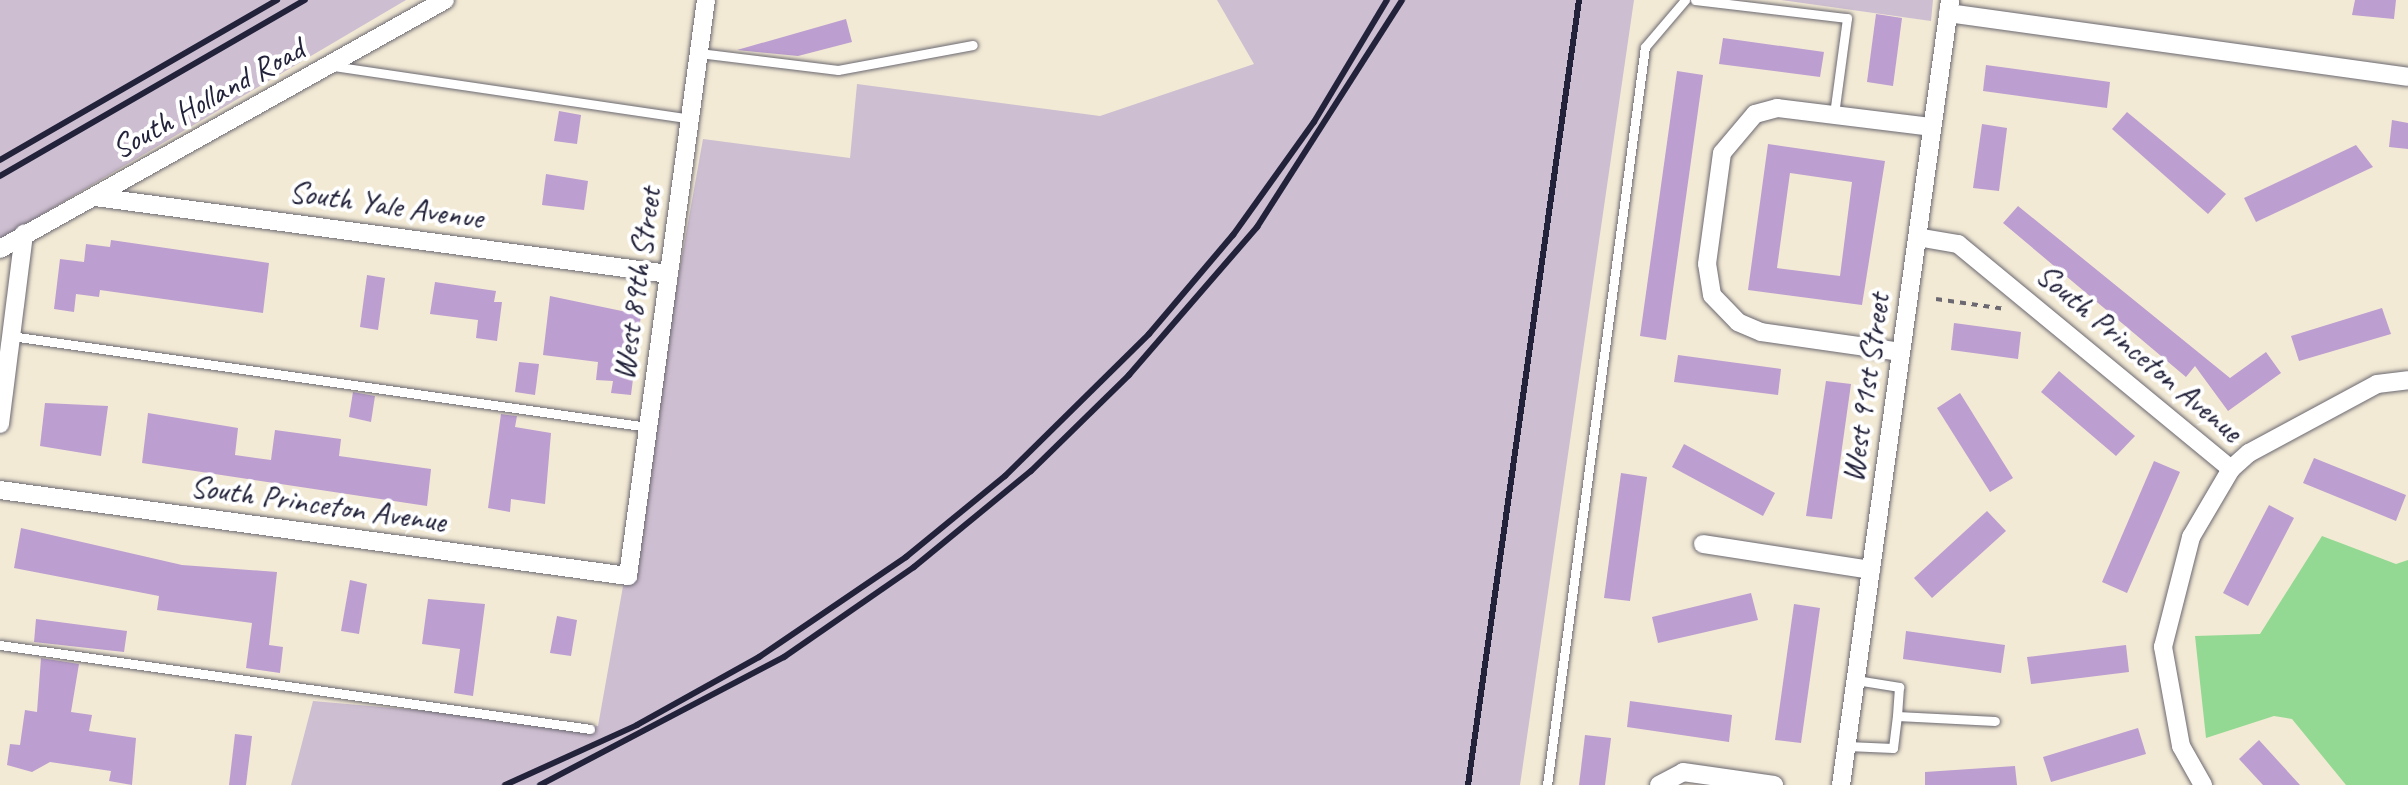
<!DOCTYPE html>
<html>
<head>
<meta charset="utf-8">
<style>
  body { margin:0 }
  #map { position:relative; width:2408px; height:785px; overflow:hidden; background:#f3ead5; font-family:Caveat,sans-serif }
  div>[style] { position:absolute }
  .industrial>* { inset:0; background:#cebed1 }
  .green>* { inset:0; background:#94d993 }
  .building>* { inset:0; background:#bc9ed0 }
  .path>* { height:4px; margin-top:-2px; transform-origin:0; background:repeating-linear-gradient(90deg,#6b6871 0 6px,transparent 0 12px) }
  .roads { filter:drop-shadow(0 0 2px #6b6871) drop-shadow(0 0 2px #6b6871) }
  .service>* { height:9px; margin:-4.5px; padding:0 4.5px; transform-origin:4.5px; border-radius:4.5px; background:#fff }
  .minor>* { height:18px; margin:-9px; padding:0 9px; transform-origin:9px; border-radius:9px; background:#fff }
  .rail>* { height:6px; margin:-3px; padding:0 3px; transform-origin:3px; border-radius:3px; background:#22223b }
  span { translate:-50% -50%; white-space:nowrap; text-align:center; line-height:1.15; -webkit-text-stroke:8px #fff; paint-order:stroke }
  .street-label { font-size:32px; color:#22223b }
</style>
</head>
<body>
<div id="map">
  <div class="industrial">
    <i style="clip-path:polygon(0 0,406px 0,0 239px)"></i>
    <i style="clip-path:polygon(1217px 0,1634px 0,1520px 785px,291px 785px,313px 701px,598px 726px,703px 139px,850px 158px,857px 84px,1100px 116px,1254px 64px)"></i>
    <i style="clip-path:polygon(1781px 0,1933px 0,1931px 21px)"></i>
  </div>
  <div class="green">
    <i style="clip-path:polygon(2322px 536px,2396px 564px,2408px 560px,2408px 785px,2346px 785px,2292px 719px,2274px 716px,2206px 738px,2195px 636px,2260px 634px)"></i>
  </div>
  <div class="building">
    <i style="clip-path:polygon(2355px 0,2396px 0,2394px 19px,2352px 15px)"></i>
    <i style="clip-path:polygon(1876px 14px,1902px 18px,1893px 86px,1867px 82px)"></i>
    <i style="clip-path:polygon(846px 19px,852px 42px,798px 56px,737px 50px)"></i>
    <i style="clip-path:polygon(1723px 38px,1824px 52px,1820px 77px,1719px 64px)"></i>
    <i style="clip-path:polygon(1986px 65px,2110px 82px,2107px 108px,1983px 91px)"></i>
    <i style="clip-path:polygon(1677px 71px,1703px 75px,1666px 340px,1640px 336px)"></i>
    <i style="clip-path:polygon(559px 111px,581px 115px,577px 144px,554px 141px)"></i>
    <i style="clip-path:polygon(2127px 112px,2226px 194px,2208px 214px,2112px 129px)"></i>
    <i style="clip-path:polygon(2392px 120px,2408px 123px,2408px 149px,2389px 147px)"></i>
    <i style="clip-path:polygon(1982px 124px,2007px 128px,1999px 191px,1973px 188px)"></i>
    <i style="clip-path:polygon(evenodd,1768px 144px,1885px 161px,1862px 305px,1748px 290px,1768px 144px,1790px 173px,1852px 182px,1840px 276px,1777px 268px,1790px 173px)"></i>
    <i style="clip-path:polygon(2356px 145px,2373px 167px,2256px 222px,2244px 198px)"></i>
    <i style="clip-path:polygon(546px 174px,588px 181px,584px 210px,542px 205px)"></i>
    <i style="clip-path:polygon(2018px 206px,2230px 378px,2266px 352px,2281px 373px,2228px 411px,2195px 366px,2186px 377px,2003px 223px)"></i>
    <i style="clip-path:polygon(111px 240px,269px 263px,263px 313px,100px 290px,99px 297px,76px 294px,74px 312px,54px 309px,60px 259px,84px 262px,86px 244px,110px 247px)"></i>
    <i style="clip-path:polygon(367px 275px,385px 278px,378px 330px,360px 327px)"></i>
    <i style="clip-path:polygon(435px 282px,496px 291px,494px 302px,502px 302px,497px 341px,476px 338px,478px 320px,430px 314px)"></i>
    <i style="clip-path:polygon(550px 296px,641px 315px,631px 395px,611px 393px,613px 381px,596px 380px,598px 362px,543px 355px)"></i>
    <i style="clip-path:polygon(2382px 308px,2391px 334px,2299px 361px,2291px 336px)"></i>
    <i style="clip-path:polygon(1954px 323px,2021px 332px,2018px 359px,1951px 350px)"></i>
    <i style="clip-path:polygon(1678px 355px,1781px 369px,1778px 395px,1674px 382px)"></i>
    <i style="clip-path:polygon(519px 362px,539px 364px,535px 395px,515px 392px)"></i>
    <i style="clip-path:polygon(2059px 371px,2135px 436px,2116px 456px,2041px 392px)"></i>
    <i style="clip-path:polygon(1826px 381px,1851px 384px,1832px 519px,1806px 516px)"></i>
    <i style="clip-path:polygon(353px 392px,375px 396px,371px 422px,349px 417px)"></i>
    <i style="clip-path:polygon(1960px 393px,2013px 478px,1990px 492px,1937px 408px)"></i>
    <i style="clip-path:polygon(45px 403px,108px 406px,101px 456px,40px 446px)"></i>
    <i style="clip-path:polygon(148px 413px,238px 428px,235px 455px,271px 460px,275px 430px,341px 439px,339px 456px,431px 469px,427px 506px,142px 463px)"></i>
    <i style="clip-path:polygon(501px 414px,517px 416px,515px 427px,551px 433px,545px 504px,511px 499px,510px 512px,488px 508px)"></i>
    <i style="clip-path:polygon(1684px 444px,1775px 493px,1763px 516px,1672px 467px)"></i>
    <i style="clip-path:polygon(2314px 458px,2406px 495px,2396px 521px,2303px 483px)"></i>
    <i style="clip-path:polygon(2154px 461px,2180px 472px,2127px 593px,2102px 582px)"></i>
    <i style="clip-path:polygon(1621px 473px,1647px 477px,1630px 601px,1604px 598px)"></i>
    <i style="clip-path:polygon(2269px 505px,2294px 518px,2248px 606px,2223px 593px)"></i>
    <i style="clip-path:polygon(1987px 511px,2006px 531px,1932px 598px,1914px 578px)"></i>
    <i style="clip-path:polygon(21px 528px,182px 565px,277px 572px,269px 645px,283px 647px,280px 673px,246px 668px,252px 623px,157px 610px,159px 596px,14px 568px)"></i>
    <i style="clip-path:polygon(350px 580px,367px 584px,359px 634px,341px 631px)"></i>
    <i style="clip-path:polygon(1751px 593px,1758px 620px,1658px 643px,1652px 617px)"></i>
    <i style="clip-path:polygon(428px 599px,485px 604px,473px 696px,454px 693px,460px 649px,422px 644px)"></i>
    <i style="clip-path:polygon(1794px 604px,1820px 608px,1801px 743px,1775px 740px)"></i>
    <i style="clip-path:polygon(557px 616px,577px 620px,571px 656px,550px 653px)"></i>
    <i style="clip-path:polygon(36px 619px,127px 631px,124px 652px,34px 642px)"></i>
    <i style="clip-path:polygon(1906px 631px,2005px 645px,2001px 673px,1903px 659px)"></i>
    <i style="clip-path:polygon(2126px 645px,2129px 672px,2031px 684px,2027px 657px)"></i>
    <i style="clip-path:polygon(41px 658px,79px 664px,71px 712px,92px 715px,89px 731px,136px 738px,132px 785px,109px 781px,111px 771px,50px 762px,32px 772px,7px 765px,10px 744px,20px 745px,25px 710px,37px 712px)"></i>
    <i style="clip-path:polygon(1630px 701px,1732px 715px,1729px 742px,1627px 727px)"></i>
    <i style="clip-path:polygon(2138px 728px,2146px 754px,2051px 782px,2043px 757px)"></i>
    <i style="clip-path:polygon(235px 734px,252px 736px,246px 785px,229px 785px)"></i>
    <i style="clip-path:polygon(1585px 735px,1611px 738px,1605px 785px,1579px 785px)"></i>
    <i style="clip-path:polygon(2259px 740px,2300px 785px,2263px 785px,2239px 759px)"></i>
    <i style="clip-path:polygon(2015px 766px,2017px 785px,1925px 785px,1925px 772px)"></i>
  </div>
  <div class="path">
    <i style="left:1936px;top:299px;width:70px;rotate:8.2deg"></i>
  </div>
  <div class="roads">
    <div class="service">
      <i style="left:1695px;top:0;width:153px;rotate:6.8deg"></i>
      <i style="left:1847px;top:18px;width:97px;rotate:97.7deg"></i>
      <i style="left:699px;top:53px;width:140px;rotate:7deg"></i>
      <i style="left:838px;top:70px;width:137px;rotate:-10.5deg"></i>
      <i style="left:333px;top:66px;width:361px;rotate:8.4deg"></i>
      <i style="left:11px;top:336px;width:643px;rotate:8.13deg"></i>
      <i style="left:0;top:645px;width:596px;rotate:8.1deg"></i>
      <i style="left:1856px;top:680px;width:44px;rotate:9.2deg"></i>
      <i style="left:1899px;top:687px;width:29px;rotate:94deg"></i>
      <i style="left:1847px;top:746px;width:46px;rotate:2.5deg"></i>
      <i style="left:1893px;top:748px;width:32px;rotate:-83deg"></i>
      <i style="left:1897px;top:716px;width:98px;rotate:2.9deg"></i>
      <i style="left:1547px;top:785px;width:744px;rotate:-82.44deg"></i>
      <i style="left:1645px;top:47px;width:62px;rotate:-49.6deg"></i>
    </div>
    <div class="minor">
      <i style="left:1948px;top:13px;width:464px;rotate:7.9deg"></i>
      <i style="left:95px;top:197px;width:579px;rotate:7.64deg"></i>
      <i style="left:1917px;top:237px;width:42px;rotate:9.7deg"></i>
      <i style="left:1958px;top:244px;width:354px;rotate:39.5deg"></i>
      <i style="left:0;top:249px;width:510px;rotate:-29.23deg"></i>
      <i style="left:1901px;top:352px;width:141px;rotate:-171.9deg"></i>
      <i style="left:1761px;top:332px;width:25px;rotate:-157deg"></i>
      <i style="left:1738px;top:322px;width:37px;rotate:-134deg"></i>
      <i style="left:1712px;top:295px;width:31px;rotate:-99deg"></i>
      <i style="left:1707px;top:264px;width:112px;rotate:-82.3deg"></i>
      <i style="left:1722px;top:153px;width:51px;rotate:-49.8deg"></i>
      <i style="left:1755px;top:114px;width:23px;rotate:-15deg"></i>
      <i style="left:1777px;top:108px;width:156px;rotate:7deg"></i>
      <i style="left:0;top:424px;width:192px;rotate:-82.8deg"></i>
      <i style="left:0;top:490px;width:634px;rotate:7.8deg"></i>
      <i style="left:628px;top:576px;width:581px;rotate:-82.29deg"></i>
      <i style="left:1703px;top:544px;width:170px;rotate:8.8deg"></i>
      <i style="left:1659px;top:785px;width:27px;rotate:-28deg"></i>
      <i style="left:1683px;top:772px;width:92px;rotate:8.1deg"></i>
      <i style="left:1841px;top:785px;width:793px;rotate:-82.09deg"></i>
      <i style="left:2203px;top:785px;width:45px;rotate:-119.4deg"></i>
      <i style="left:2181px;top:746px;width:101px;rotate:-100.3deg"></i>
      <i style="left:2163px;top:647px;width:114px;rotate:-75.7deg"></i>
      <i style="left:2191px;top:537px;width:79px;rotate:-59.5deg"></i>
      <i style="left:2231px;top:469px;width:24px;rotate:-42deg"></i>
      <i style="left:2249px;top:453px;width:145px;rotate:-28.3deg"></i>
      <i style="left:2377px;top:384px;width:31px;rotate:-7deg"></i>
    </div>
  </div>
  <div class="rail">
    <i style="left:0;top:160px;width:320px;rotate:-30deg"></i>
    <i style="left:0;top:176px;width:352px;rotate:-30deg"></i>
    <i style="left:505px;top:785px;width:145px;rotate:-24.4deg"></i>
    <i style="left:637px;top:725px;width:140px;rotate:-29.1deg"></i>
    <i style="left:759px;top:657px;width:178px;rotate:-34.2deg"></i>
    <i style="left:906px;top:557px;width:128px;rotate:-39.3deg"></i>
    <i style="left:1005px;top:476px;width:202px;rotate:-44.6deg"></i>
    <i style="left:1149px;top:334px;width:130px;rotate:-49.7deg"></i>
    <i style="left:1233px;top:235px;width:139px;rotate:-54.4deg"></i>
    <i style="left:1314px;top:122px;width:142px;rotate:-59.1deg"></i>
    <i style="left:540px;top:785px;width:276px;rotate:-27.7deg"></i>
    <i style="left:784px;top:657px;width:158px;rotate:-34.7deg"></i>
    <i style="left:914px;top:567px;width:151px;rotate:-39.4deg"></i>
    <i style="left:1031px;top:471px;width:137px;rotate:-44.4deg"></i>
    <i style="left:1129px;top:375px;width:196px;rotate:-49.1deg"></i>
    <i style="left:1257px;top:227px;width:269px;rotate:-57.4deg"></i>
    <i style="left:1468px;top:785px;width:793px;rotate:-81.95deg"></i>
  </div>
  <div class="street-label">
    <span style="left:208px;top:99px;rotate:-29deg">South Holland Road</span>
    <span style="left:386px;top:205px;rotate:8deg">South Yale Avenue</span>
    <span style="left:637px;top:284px;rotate:-82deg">West 89th Street</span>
    <span style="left:2139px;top:353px;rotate:40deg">South Princeton Avenue</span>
    <span style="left:1866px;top:388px;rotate:-82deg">West 91st Street</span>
    <span style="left:318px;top:504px;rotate:8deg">South Princeton Avenue</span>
  </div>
</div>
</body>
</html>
